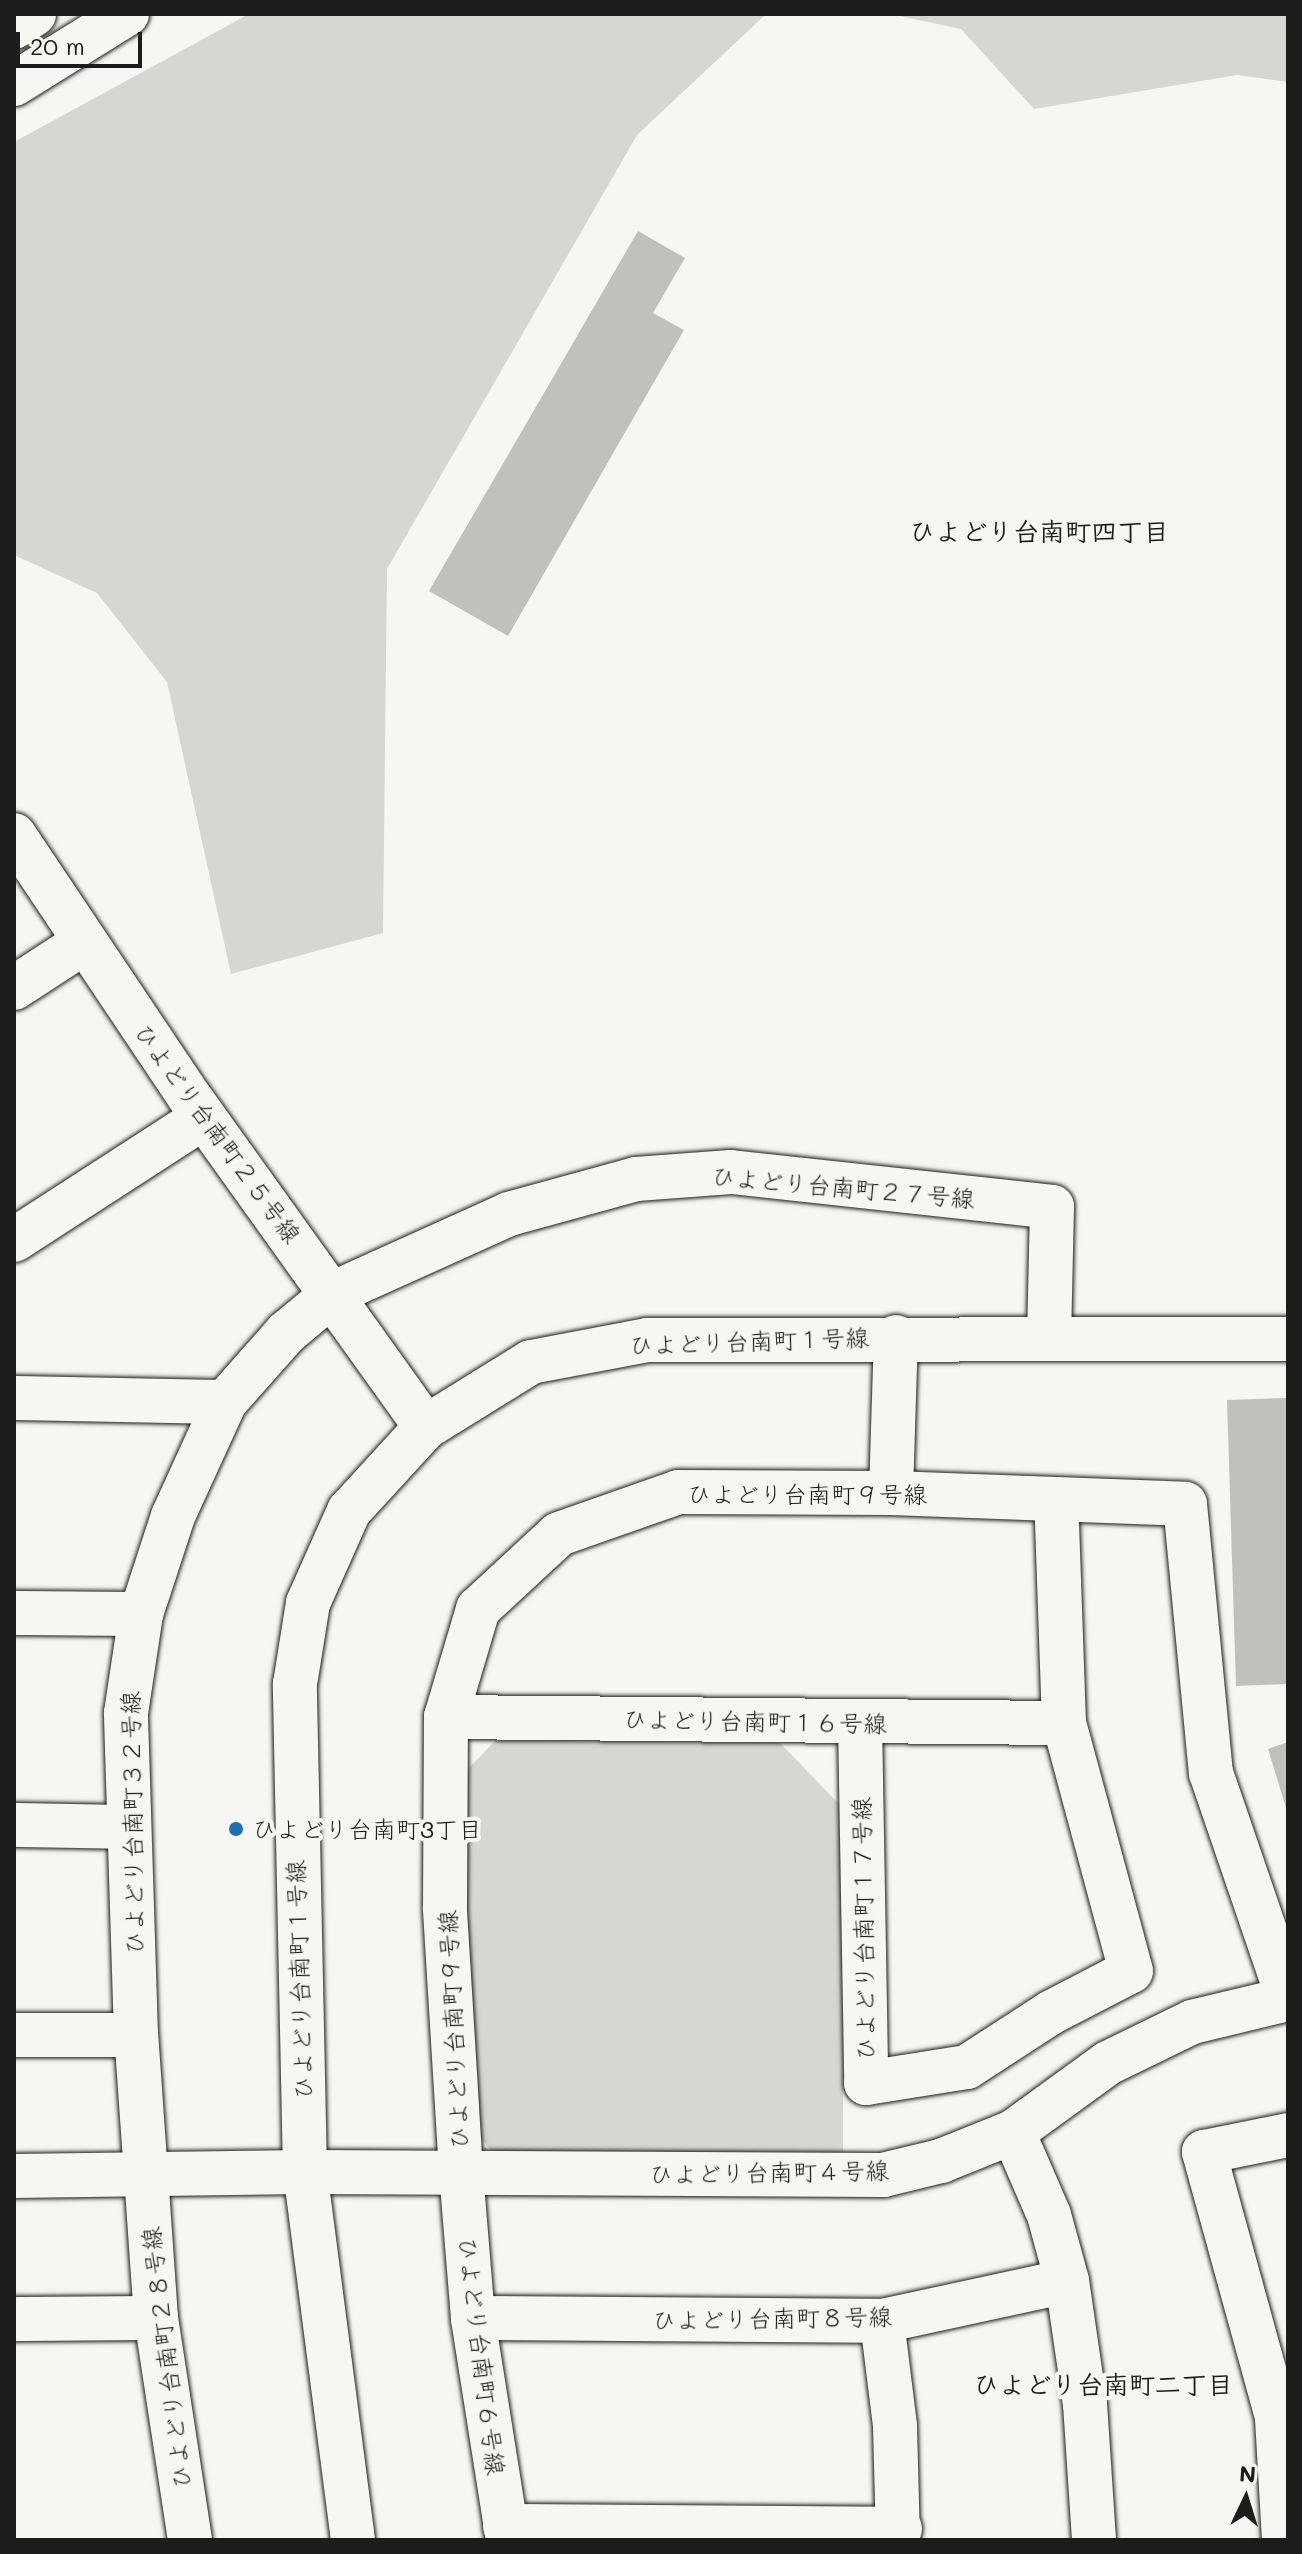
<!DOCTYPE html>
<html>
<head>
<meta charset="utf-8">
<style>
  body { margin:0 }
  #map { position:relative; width:1302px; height:2554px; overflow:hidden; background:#f6f6f2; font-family:Mali,"Klee One",sans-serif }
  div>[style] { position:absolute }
  .green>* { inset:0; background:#d6d6d2 }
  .building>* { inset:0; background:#c0c0bd }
  .roads { filter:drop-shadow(0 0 2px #1c1c1c) drop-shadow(0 0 2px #1c1c1c) }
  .street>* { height:44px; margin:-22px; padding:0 22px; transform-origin:22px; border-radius:22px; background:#f6f6f2 }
  .secondary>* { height:44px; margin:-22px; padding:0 22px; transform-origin:22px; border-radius:22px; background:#f6f6f2 }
  .dots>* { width:22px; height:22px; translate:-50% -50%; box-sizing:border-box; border:4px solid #f6f6f2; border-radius:50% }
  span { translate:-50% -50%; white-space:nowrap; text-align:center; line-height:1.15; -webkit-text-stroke:8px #f6f6f2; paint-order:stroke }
  .street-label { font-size:24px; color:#1c1c1c }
  .poi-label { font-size:24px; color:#1c1c1c }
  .left { translate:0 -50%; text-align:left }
  .neighbourhood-label { font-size:26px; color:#1c1c1c; font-weight:700 }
  .frame { position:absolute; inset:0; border:16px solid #1c1c1c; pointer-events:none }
  .north { position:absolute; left:1206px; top:2458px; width:80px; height:80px; -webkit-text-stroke:6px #f6f6f2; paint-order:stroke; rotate:4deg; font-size:22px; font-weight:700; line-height:32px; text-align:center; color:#1c1c1c }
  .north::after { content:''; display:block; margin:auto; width:28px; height:36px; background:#1c1c1c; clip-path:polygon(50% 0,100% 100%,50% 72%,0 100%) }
  .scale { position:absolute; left:16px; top:32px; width:126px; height:36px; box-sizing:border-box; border:4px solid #1c1c1c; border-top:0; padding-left:10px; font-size:24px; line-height:28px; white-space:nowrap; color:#1c1c1c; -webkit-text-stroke:6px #f6f6f2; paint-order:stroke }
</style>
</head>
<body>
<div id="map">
  <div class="green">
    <i style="clip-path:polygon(249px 14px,766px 14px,637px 135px,387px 569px,383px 933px,231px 974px,167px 682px,97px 593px,14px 555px,14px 142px)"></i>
    <i style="clip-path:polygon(890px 14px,1288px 14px,1288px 82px,1237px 75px,1034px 109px,961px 29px)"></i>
    <i style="clip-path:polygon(495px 1741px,780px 1743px,843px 1808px,843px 2156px,493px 2153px,475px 2131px,460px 1777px)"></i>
  </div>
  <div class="building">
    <i style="clip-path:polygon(638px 231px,685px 258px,653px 313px,684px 330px,508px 636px,429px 591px)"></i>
    <i style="clip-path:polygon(1288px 1398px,1288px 1684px,1236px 1686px,1227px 1400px)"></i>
    <i style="clip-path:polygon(1288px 1742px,1288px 1811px,1287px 1811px,1268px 1749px)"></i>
  </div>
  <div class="roads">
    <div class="street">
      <i style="left:14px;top:835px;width:318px;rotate:56.2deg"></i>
      <i style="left:191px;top:1099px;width:403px;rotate:54.4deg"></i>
      <i style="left:14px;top:988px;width:82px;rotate:-33.1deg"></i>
      <i style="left:14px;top:1240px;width:226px;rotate:-32.9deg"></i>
      <i style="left:14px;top:1398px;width:211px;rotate:1.1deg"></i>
      <i style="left:891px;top:1493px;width:156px;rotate:-88.2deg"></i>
      <i style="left:14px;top:1613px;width:127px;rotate:0.5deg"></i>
      <i style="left:446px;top:1717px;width:618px;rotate:0.56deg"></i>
      <i style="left:860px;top:1722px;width:361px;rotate:89deg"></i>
      <i style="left:866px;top:2083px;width:102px;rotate:-9deg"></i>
      <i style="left:967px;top:2067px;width:99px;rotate:-33deg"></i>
      <i style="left:1050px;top:2013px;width:91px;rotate:-27.4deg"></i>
      <i style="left:1131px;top:1971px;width:257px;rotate:-105.1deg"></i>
      <i style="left:1064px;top:1723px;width:224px;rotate:-92deg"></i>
      <i style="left:14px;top:1825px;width:114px;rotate:1deg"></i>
      <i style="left:14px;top:2035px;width:122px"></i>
      <i style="left:1013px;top:2132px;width:90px;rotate:66.6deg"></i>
      <i style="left:1049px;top:2215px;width:68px;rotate:74.7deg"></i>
      <i style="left:1067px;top:2281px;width:124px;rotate:81.7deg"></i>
      <i style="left:1085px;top:2404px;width:136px;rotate:86.2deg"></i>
      <i style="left:14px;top:2176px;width:291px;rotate:-0.8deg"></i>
      <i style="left:305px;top:2172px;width:578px;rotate:0.3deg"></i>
      <i style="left:883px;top:2175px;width:60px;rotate:-13.6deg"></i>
      <i style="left:941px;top:2161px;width:78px;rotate:-21.9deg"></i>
      <i style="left:1013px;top:2132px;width:117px;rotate:-36deg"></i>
      <i style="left:1108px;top:2063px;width:93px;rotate:-26deg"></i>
      <i style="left:1192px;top:2022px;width:99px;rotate:-13.5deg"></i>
      <i style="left:473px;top:2318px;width:409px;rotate:0.4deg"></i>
      <i style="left:882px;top:2321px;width:189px;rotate:-12.2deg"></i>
      <i style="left:14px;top:2319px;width:142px;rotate:-0.4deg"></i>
      <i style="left:882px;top:2321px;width:106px;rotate:82.9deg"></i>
      <i style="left:895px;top:2426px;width:114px;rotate:88.5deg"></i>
      <i style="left:505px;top:2526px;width:395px;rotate:0.4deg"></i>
      <i style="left:190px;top:2540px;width:225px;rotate:-98.7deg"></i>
      <i style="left:156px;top:2318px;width:284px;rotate:-94deg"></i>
      <i style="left:136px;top:2035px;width:322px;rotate:-91.8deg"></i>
      <i style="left:126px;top:1713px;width:100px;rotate:-81.4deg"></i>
      <i style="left:141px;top:1614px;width:103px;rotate:-71.9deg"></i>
      <i style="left:173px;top:1516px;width:125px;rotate:-65.5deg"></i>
      <i style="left:225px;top:1402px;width:92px;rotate:-48.5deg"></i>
      <i style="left:286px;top:1333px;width:62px;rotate:-39.8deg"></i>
      <i style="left:334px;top:1293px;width:192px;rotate:-24.3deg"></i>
      <i style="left:509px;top:1214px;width:132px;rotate:-15.4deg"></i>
      <i style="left:636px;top:1179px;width:95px;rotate:-4.2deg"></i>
      <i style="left:731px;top:1172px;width:323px;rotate:6.2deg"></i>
      <i style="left:1052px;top:1207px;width:130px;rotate:91.3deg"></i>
      <i style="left:508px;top:2540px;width:225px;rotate:-99deg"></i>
      <i style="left:473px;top:2318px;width:146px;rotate:-94.7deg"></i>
      <i style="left:461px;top:2172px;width:265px;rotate:-93.5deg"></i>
      <i style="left:445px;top:1907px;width:190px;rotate:-89.7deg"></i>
      <i style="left:446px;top:1717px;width:113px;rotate:-73.5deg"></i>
      <i style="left:478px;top:1609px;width:110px;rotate:-42.8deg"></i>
      <i style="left:559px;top:1534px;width:126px;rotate:-19.4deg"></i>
      <i style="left:678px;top:1492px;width:213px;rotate:0.3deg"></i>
      <i style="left:891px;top:1493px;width:294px;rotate:2.1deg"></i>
      <i style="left:1185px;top:1504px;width:270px;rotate:84.5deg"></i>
      <i style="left:1211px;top:1773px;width:238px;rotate:71.1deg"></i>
      <i style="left:1284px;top:2540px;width:123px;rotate:-93.3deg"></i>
      <i style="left:1277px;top:2417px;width:275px;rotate:-105.4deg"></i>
      <i style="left:1204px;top:2152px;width:86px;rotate:-11.4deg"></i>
    </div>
    <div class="secondary">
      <i style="left:14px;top:27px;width:24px;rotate:-33deg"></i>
      <i style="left:14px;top:84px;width:133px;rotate:-31.8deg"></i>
      <i style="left:353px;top:2540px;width:371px;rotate:-97.4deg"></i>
      <i style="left:305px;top:2172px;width:488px;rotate:-91.2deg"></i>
      <i style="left:295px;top:1684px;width:82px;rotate:-80.9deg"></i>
      <i style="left:308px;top:1603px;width:101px;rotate:-66deg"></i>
      <i style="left:349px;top:1511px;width:114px;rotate:-47.5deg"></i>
      <i style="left:426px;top:1427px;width:123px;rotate:-31.8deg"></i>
      <i style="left:531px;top:1362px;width:118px;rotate:-10.7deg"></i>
      <i style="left:647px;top:1340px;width:641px;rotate:-0.09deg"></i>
    </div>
  </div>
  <div class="dots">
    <i style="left:236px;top:1829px;background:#1f6fb2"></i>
  </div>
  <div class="street-label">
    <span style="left:218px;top:1133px;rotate:54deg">ひよどり台南町２５号線</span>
    <span style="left:843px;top:1187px;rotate:5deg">ひよどり台南町２７号線</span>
    <span style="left:749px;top:1341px;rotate:-2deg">ひよどり台南町１号線</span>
    <span style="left:807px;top:1494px">ひよどり台南町９号線</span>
    <span style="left:755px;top:1721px;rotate:1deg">ひよどり台南町１６号線</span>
    <span style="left:132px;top:1823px;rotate:-91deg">ひよどり台南町３２号線</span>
    <span style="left:863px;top:1929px;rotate:-91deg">ひよどり台南町１７号線</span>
    <span style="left:299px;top:1980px;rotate:-92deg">ひよどり台南町１号線</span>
    <span style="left:453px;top:2030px;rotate:-93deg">ひよどり台南町９号線</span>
    <span style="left:769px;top:2172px;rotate:-1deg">ひよどり台南町４号線</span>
    <span style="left:772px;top:2318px;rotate:-1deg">ひよどり台南町８号線</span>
    <span style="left:482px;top:2356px;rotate:83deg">ひよどり台南町６号線</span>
    <span style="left:166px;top:2358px;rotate:-97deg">ひよどり台南町２８号線</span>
  </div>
  <div class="poi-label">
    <span class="left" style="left:252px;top:1829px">ひよどり台南町3丁目</span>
  </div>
  <div class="neighbourhood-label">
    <span style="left:1039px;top:532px">ひよどり台南町四丁目</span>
    <span style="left:1103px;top:2385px">ひよどり台南町二丁目</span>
  </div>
  <div class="frame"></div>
  <div class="north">N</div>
  <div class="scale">20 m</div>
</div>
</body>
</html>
